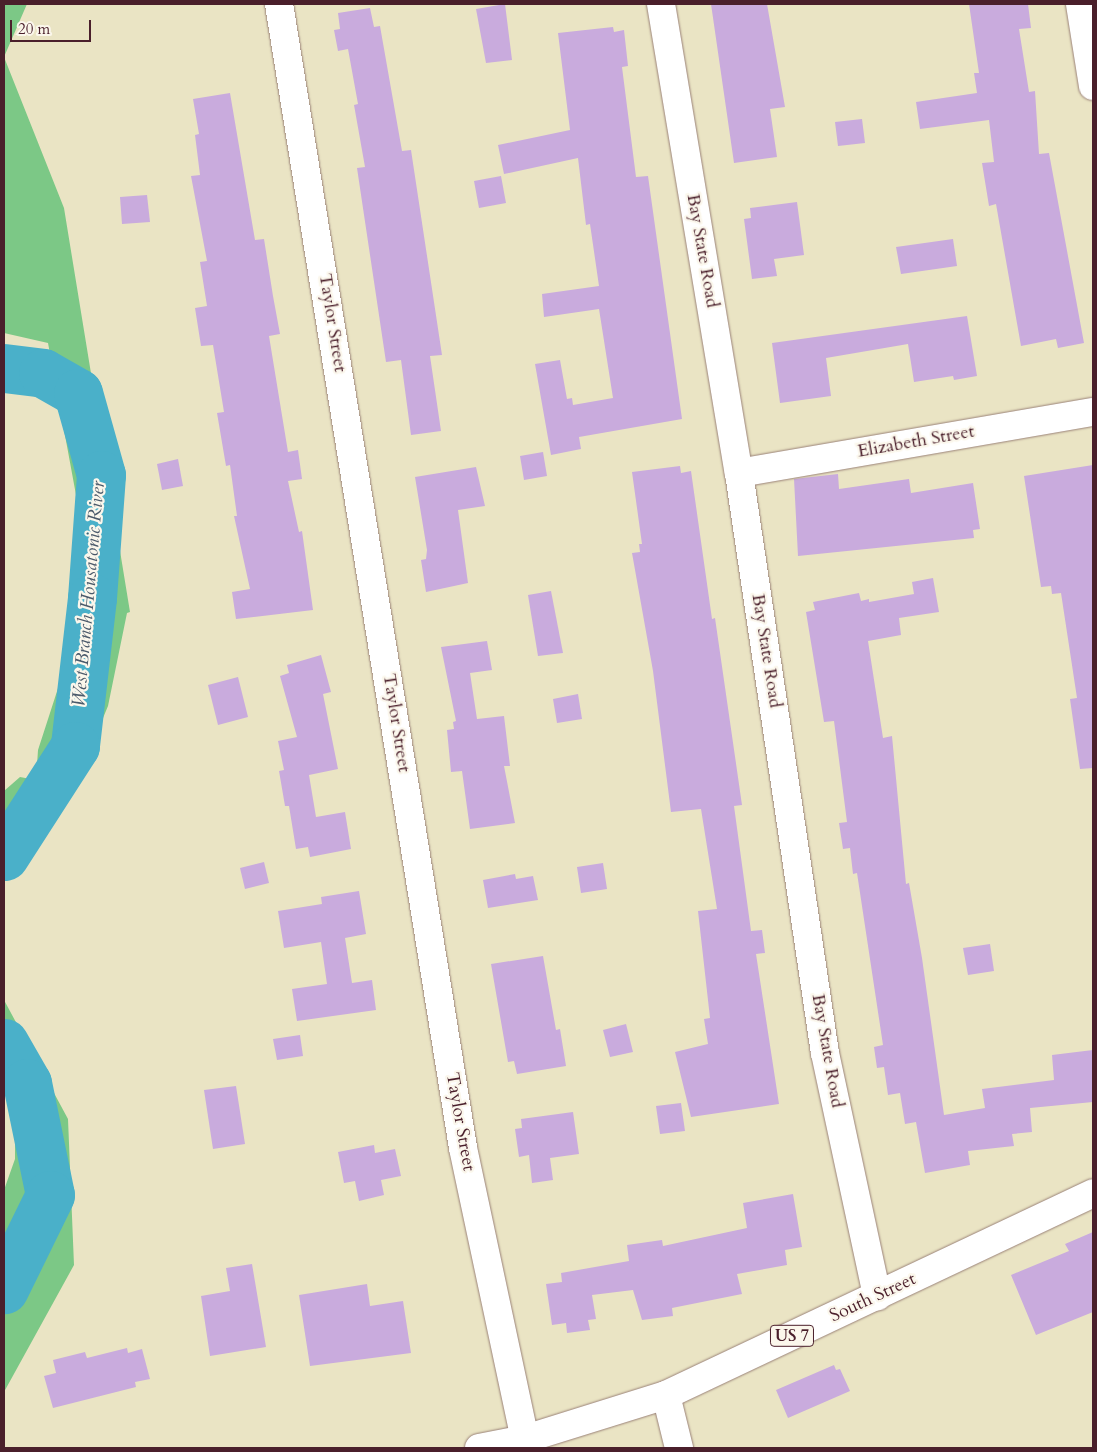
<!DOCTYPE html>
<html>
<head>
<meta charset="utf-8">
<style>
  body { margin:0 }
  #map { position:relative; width:1097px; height:1452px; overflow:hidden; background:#eae4c4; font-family:Cardo,serif }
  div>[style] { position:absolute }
  .green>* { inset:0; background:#7cc886 }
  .river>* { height:49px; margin:-24.5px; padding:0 24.5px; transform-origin:24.5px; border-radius:24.5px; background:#4ab0c9 }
  .building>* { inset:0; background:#c9abdd }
  .roads { filter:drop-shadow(0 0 1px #9a8278) drop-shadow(0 0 1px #9a8278) }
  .street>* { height:28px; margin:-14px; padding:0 14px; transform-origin:14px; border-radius:14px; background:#fff }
  .secondary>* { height:28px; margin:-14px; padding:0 14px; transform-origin:14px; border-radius:14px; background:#fff }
  .highway>* { height:28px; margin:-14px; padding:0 14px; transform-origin:14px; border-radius:14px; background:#fff }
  span { translate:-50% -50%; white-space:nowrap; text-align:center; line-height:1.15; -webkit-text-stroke:4.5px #fbf7ec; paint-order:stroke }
  .shield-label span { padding:1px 4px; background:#fbf7ec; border:1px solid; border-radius:4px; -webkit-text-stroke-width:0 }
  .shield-label { font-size:16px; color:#4a1f2b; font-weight:700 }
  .street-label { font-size:18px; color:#4a1f2b }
  .water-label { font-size:19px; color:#4a596a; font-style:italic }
  .frame { position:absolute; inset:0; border:5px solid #4a1f2b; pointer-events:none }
  .scale { position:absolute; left:10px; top:20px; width:81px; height:22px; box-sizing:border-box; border:2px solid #4a1f2b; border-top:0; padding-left:6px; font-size:15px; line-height:18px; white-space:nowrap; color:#4a1f2b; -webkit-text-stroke:4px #fbf7ec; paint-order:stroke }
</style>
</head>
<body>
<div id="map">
  <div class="green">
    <i style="clip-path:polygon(4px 4px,27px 4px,4px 57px,64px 208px,130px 612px,127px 613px,108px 706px,71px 795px,4px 865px,4px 791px,20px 777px,36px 780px,38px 750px,83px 611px,74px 551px,76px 495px,48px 343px,4px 333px)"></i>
    <i style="clip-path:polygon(4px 1000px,68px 1119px,74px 1265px,4px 1392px,4px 1190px,15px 1159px,15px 1119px,4px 1086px)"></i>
  </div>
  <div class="river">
    <i style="left:4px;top:368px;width:39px;rotate:7deg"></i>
    <i style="left:43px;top:373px;width:40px;rotate:29.7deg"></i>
    <i style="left:78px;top:393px;width:85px;rotate:74.3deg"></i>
    <i style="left:101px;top:475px;width:123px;rotate:94.2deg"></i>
    <i style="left:92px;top:598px;width:149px;rotate:96.6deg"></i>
    <i style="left:75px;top:746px;width:131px;rotate:122.8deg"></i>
    <i style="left:4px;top:1043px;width:46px;rotate:60.1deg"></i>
    <i style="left:27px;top:1083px;width:114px;rotate:78.4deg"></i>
    <i style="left:50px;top:1195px;width:105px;rotate:116.1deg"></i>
  </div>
  <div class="building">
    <i style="clip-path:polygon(505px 4px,512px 60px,486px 63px,476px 9px)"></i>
    <i style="clip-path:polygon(711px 4px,767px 4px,785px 107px,770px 109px,777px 157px,734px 163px)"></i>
    <i style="clip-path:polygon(969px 4px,1028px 4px,1031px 28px,1019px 29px,1029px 92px,1035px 91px,1039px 154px,1049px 153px,1084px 343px,1058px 348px,1056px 339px,1021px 346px,996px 204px,989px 206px,982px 163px,994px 162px,989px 120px,920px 129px,916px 102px,977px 93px,974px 73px,979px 73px)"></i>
    <i style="clip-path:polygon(370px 8px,374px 27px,380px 26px,402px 151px,411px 150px,442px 355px,430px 356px,441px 431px,411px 435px,401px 360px,386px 362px,357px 168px,365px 167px,354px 105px,358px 104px,348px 49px,338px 51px,334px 30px,340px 29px,338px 13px)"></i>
    <i style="clip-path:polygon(613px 27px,614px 32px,624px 30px,628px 66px,622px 67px,636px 177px,648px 176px,682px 419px,579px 437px,581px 449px,551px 455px,535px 364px,560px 360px,567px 399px,572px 398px,573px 405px,613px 398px,599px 309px,544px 317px,542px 294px,599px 286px,590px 224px,586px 225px,578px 158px,504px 174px,498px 145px,570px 130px,558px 33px)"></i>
    <i style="clip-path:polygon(230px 93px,255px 240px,264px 239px,273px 296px,280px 334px,269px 336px,288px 452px,298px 450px,302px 479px,288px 481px,299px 532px,302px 531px,313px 610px,236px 619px,232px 592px,250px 589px,234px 516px,237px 516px,230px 465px,226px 466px,217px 413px,224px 412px,213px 345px,201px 346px,195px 308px,207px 306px,200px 262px,207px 261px,191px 176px,200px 175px,195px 135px,199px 134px,193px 99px)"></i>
    <i style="clip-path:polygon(862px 119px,865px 143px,838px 146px,835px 122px)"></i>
    <i style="clip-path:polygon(501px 176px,506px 203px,479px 208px,474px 181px)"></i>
    <i style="clip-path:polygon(147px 195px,150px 222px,122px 224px,120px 197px)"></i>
    <i style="clip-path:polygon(797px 202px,804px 255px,774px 259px,777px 276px,752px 279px,744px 219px,751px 218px,750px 208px)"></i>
    <i style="clip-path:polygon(953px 239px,957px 266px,901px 274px,896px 247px)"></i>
    <i style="clip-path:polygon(967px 316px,977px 376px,954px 380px,953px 376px,914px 382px,908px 344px,826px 358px,831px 396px,780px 403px,772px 343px)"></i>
    <i style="clip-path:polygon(543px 452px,547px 476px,524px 480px,520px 456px)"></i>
    <i style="clip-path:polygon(178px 459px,183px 486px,162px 490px,157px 464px)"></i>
    <i style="clip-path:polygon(1093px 465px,1093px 768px,1080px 769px,1070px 699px,1077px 698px,1061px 593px,1052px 594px,1051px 586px,1041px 587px,1024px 476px)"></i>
    <i style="clip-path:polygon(680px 466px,681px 473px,691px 471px,712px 619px,715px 618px,742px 805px,734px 806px,751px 931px,762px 930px,765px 953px,756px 954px,779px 1104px,691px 1117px,675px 1052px,708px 1044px,704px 1019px,710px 1018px,698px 911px,717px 909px,701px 809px,671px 812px,653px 671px,632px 553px,640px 552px,639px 544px,642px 544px,632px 472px)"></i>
    <i style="clip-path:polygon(476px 467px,485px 506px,458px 510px,468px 583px,426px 592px,421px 560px,426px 559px,427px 550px,415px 477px)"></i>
    <i style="clip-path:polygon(838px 474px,839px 489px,909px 479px,911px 493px,973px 483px,980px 529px,973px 530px,974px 538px,798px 556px,794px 479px)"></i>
    <i style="clip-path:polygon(933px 578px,939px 612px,899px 618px,901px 635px,868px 641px,883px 738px,892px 736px,906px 884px,909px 883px,922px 958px,944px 1115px,985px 1108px,982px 1089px,1054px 1080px,1052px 1055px,1093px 1050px,1093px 1102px,1030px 1108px,1032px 1132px,1012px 1134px,1014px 1146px,968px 1151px,970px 1165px,925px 1173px,916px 1122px,905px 1124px,900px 1093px,888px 1095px,884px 1067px,877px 1068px,874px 1047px,883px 1045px,857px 873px,853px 874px,850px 848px,843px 849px,839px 823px,847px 822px,834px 721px,824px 722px,806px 612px,815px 610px,813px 602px,859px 593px,861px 601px,869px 599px,869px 602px,914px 594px,912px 582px)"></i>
    <i style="clip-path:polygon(551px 591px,563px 653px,538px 656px,528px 595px)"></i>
    <i style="clip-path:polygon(487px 641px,492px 670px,470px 673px,477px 719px,504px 716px,510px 766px,504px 766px,515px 823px,470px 829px,462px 771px,451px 772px,447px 730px,454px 729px,453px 722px,456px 721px,441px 647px)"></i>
    <i style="clip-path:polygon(321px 655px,331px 692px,323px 694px,338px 769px,309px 775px,316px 817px,345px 812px,351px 849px,310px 857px,308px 847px,296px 849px,289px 806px,285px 806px,279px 771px,284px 770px,278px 741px,297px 737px,280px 676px,289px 673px,287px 665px)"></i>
    <i style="clip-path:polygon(238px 677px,248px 717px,218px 725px,208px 685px)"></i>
    <i style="clip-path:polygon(578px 694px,582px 719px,557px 723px,553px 699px)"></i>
    <i style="clip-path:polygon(264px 862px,269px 883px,245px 889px,240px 868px)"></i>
    <i style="clip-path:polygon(603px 863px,607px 889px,581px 893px,577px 867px)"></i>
    <i style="clip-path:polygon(515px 874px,516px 879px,533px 876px,538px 900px,488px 908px,483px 880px)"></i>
    <i style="clip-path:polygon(359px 891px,366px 934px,345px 938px,352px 983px,372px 980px,376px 1010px,297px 1021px,292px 989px,327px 984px,321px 942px,284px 948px,278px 911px,322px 904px,321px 897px)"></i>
    <i style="clip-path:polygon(990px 944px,994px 971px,968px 975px,963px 948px)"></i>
    <i style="clip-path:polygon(543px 956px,556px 1030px,560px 1029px,566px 1066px,517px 1074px,514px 1061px,508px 1062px,491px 964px)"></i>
    <i style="clip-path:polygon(626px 1024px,633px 1052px,610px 1057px,603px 1030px)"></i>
    <i style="clip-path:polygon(300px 1035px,303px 1056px,277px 1060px,273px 1039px)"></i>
    <i style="clip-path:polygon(236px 1086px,245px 1144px,213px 1149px,204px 1090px)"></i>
    <i style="clip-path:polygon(681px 1103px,685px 1131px,660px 1134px,656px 1106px)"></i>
    <i style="clip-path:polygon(573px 1112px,579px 1154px,550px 1158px,553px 1180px,532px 1183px,529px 1155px,519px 1157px,515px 1129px,522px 1128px,521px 1119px)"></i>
    <i style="clip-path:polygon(374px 1145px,375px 1153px,395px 1149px,401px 1176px,381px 1180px,384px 1195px,359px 1201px,355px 1181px,344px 1183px,338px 1152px)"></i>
    <i style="clip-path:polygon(793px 1194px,802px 1247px,785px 1250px,787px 1265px,737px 1274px,742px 1294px,672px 1308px,673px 1316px,642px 1320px,633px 1290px,592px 1295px,596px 1319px,588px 1320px,590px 1330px,567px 1333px,566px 1323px,552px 1325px,546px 1284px,562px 1282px,561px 1273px,629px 1261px,627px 1245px,662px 1240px,663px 1246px,747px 1228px,743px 1203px)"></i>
    <i style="clip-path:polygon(1093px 1232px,1093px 1312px,1036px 1335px,1011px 1275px,1069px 1251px,1065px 1244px)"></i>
    <i style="clip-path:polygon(252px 1264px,266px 1347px,210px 1356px,201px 1296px,230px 1291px,226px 1268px)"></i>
    <i style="clip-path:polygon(367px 1284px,370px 1306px,403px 1301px,411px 1353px,310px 1366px,299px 1295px)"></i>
    <i style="clip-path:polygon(127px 1348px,128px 1353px,142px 1349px,150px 1379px,135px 1382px,136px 1387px,53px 1408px,44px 1376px,56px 1373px,53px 1360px,85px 1352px,87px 1358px)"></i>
    <i style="clip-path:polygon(834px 1365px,836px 1370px,840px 1369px,850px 1391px,788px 1418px,776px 1390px)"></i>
  </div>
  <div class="roads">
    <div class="street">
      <i style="left:279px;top:4px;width:1159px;rotate:80.86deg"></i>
      <i style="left:463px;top:1148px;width:298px;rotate:78deg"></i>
      <i style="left:661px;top:4px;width:475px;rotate:80.6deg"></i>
      <i style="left:739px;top:473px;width:586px;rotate:81.57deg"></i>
      <i style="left:825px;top:1053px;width:249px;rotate:77.9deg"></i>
      <i style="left:1080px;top:4px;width:83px;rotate:81deg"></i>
      <i style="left:739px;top:473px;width:359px;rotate:-9.8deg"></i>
    </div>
    <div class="secondary">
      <i style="left:666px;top:1395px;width:55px;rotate:76.2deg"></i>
    </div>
    <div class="highway">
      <i style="left:479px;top:1448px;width:47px;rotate:-11.1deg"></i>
      <i style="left:525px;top:1439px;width:148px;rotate:-17.3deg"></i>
      <i style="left:666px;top:1395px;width:472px;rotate:-25.3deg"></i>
    </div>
  </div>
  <div class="shield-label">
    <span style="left:792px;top:1336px">US 7</span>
  </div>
  <div class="street-label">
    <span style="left:702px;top:251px;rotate:80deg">Bay State Road</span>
    <span style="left:332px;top:323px;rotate:81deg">Taylor Street</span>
    <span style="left:916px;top:442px;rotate:-10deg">Elizabeth Street</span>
    <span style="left:766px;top:651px;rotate:81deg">Bay State Road</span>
    <span style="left:396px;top:723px;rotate:81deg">Taylor Street</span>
    <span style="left:827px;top:1051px;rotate:80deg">Bay State Road</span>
    <span style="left:460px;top:1122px;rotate:80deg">Taylor Street</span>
    <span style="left:873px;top:1298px;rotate:-25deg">South Street</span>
  </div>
  <div class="water-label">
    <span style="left:89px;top:594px;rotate:-85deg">West Branch Housatonic River</span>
  </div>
  <div class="frame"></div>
  <div class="scale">20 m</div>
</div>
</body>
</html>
